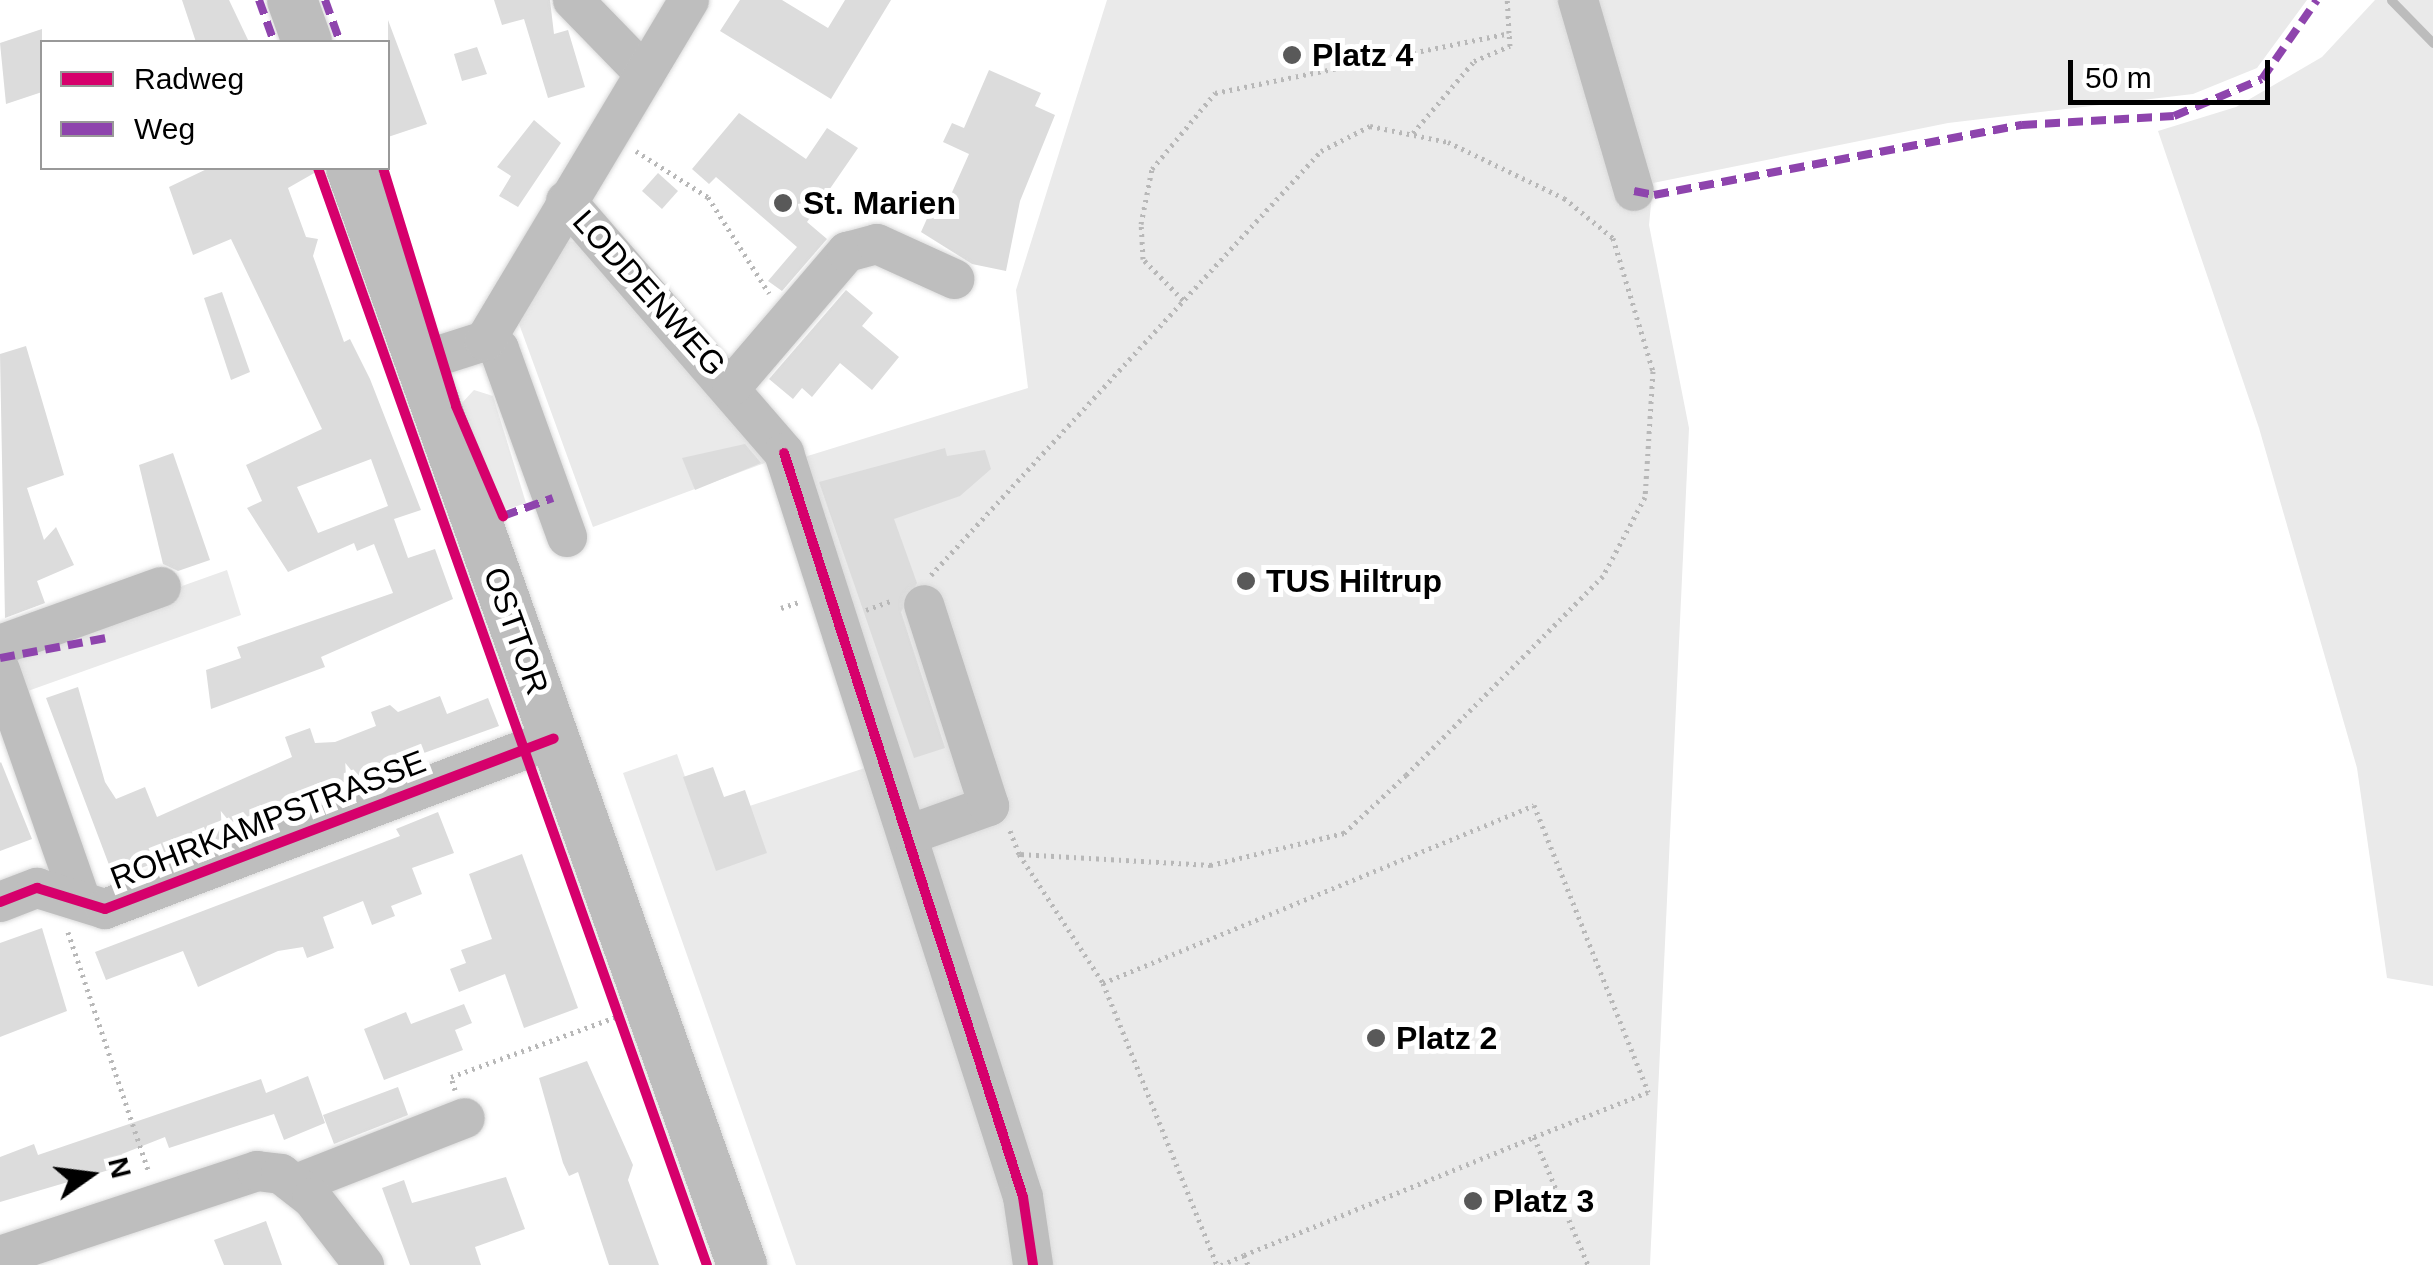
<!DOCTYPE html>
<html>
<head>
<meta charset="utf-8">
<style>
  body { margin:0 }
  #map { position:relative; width:2433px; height:1265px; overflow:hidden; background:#fff; font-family:Arial,sans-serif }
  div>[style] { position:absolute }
  .green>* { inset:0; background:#eaeaea }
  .stream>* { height:9px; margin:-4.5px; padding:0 4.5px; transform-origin:4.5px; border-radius:4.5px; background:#bcbcbc }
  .building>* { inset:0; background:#dcdcdc }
  .path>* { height:5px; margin-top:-2.5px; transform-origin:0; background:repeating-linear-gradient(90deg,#b8b8b8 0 2.5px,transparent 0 7.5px) }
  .roads { filter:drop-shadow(0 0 2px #dbdbdb) drop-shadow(0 0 2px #dbdbdb) }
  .minor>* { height:40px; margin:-20px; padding:0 20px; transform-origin:20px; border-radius:20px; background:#bebebe }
  .major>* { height:50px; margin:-25px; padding:0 25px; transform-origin:25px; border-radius:25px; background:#bdbdbd }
  .quiet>* { height:8px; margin-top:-4px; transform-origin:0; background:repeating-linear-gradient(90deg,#8e44ad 0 15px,transparent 0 23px) }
  .cycleway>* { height:10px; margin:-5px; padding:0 5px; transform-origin:5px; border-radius:5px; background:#d6006c }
  .dots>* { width:28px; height:28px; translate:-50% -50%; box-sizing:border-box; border:5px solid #fff; border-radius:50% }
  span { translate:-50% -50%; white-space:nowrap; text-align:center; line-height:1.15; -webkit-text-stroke:10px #fff; paint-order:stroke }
  .poi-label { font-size:32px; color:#000; font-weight:700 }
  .left { translate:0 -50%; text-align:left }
  .street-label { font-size:32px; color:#000 }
  .legend { position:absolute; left:40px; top:40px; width:350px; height:130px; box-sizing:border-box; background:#fff; border:2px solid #999; margin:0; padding:12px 18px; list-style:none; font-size:30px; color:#000 }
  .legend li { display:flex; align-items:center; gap:20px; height:50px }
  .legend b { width:50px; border:2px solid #999 }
  .north { position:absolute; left:40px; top:1125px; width:100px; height:100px; -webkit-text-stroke:8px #fff; paint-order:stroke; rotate:76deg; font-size:28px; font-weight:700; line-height:40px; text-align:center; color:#000 }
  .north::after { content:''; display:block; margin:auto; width:35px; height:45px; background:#000; clip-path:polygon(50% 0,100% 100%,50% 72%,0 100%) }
  .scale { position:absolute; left:2068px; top:60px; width:202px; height:45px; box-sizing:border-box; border:5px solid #000; border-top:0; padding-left:12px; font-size:30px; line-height:35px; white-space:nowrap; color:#000; -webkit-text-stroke:8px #fff; paint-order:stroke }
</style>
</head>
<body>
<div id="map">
  <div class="green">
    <i style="clip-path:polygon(1107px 0,2307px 0,2257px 68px,2193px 94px,1948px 123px,1653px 183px,1649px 225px,1689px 428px,1650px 1265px,796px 1265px,623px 773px,677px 754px,701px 822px,874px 765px,772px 467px,1028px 388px,1016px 290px)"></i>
    <i style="clip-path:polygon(2375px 0,2433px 0,2433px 986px,2387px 978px,2357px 768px,2259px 428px,2158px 131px,2236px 107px,2322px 57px)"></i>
    <i style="clip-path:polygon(567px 241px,576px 242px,770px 461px,593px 527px,518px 321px)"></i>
    <i style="clip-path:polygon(474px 390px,493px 396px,526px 503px,502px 511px,495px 497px,460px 405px)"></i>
    <i style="clip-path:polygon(227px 570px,241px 615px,25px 692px,8px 648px)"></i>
  </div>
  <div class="stream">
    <i style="left:2391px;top:0;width:60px;rotate:45.7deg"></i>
  </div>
  <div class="building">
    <i style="clip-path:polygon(182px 0,229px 0,249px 42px,196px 42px)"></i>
    <i style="clip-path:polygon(494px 0,550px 0,554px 34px,568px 30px,585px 87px,548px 98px,524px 19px,502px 25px)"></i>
    <i style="clip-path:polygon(740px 0,782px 0,828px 28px,845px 0,891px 0,831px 99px,720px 31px)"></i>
    <i style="clip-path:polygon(388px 20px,427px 124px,388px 137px)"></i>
    <i style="clip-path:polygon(42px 29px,42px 92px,6px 104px,0 43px)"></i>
    <i style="clip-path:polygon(477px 47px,487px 74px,462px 81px,454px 54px)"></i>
    <i style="clip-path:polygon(989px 70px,1041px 93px,1035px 106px,1055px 115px,1020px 201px,1006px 271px,972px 264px,921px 232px,934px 203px,945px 208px,969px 154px,943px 142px,952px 123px,964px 128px)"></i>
    <i style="clip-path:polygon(739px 113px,806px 159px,827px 128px,858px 148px,807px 222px,827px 239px,782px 291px,768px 281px,797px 247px,716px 177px,709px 184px,692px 169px)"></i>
    <i style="clip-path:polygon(534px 120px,561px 143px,518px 207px,499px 196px,511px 176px,497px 167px)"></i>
    <i style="clip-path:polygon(evenodd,209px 168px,323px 168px,288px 188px,306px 237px,318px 239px,313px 256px,344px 342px,350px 339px,370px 379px,421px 510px,394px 519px,408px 558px,435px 549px,453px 599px,321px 657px,325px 667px,211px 709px,206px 670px,241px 658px,237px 647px,393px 593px,374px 544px,357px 551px,354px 543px,288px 572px,247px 508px,262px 501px,246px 465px,322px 429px,231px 239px,193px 255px,169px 187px,209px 168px,371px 459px,388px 506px,318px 533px,297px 487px,371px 459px)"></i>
    <i style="clip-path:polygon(658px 173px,678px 191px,662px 209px,642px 191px)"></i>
    <i style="clip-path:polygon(846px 290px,873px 313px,862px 326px,899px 357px,872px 390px,840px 363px,812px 397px,802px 388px,793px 399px,769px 379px)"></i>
    <i style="clip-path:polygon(222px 292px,250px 372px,231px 380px,204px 298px)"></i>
    <i style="clip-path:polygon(26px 346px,64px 475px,27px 488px,44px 540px,56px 527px,74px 565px,37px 581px,45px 603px,5px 618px,0 354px)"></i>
    <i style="clip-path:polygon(745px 444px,761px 463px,695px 490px,682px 458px)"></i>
    <i style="clip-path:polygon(945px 448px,947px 456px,985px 450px,991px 469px,960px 496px,894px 519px,917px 583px,901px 612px,945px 748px,914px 758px,819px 482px)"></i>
    <i style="clip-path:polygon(173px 453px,210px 560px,178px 571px,163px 564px,139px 465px)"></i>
    <i style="clip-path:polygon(78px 687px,105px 782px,116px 799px,145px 787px,157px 817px,292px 757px,285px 737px,310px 728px,315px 743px,335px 742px,376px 726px,371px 712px,390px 705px,398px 712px,440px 696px,447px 714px,488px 698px,499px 726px,224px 825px,228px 836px,114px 878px,46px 698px)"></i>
    <i style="clip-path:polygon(1px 762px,32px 839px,0 851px,0 763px)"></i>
    <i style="clip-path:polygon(713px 767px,724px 797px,745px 790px,767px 853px,716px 871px,683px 777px)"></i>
    <i style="clip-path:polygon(438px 812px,454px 853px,412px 868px,422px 894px,391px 906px,395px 916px,372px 925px,363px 901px,323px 917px,334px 948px,307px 958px,303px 947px,278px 951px,198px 987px,183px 951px,106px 980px,95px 952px,400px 836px,396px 829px)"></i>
    <i style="clip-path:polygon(522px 854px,578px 1008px,524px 1028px,505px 974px,459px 992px,450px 969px,466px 963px,461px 950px,492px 939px,469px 874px)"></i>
    <i style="clip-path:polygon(42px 928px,67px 1011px,0 1037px,0 943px)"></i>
    <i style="clip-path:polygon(464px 1004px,472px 1023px,455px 1030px,463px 1050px,384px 1080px,364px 1029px,406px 1012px,411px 1024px)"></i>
    <i style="clip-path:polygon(587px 1061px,633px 1165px,628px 1180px,659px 1265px,609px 1265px,578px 1172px,569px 1176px,563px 1163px,539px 1078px)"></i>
    <i style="clip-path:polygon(308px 1076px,325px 1123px,284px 1140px,274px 1114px,169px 1148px,165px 1137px,122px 1154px,126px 1165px,0 1202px,0 1157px,34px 1144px,38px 1155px,261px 1079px,266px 1093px)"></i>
    <i style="clip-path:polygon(398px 1087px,408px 1115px,334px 1144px,323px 1115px)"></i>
    <i style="clip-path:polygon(506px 1177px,525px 1229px,475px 1247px,481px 1265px,410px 1265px,382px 1188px,404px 1180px,412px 1203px)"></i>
    <i style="clip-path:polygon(266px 1221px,282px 1265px,224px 1265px,214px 1240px)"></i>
  </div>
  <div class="path">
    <i style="left:1413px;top:133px;width:94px;rotate:-49.7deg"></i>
    <i style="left:1474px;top:61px;width:39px;rotate:-23deg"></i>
    <i style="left:1510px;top:46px;width:13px;rotate:-94deg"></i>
    <i style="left:636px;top:151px;width:85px;rotate:32.6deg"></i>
    <i style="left:708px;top:197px;width:114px;rotate:57.6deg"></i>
    <i style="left:1183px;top:300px;width:57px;rotate:-134.3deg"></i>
    <i style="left:1143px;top:259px;width:35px;rotate:-93deg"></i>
    <i style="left:1141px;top:224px;width:56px;rotate:-78.7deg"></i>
    <i style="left:1152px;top:169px;width:99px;rotate:-50.3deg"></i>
    <i style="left:1215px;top:93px;width:300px;rotate:-11.5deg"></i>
    <i style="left:1509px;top:33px;width:33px;rotate:-93deg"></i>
    <i style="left:931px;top:575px;width:576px;rotate:-47.39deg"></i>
    <i style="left:1321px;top:151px;width:55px;rotate:-27deg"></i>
    <i style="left:1370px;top:126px;width:80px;rotate:11.6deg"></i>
    <i style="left:1448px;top:142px;width:129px;rotate:25.8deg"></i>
    <i style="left:1564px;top:198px;width:63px;rotate:39.2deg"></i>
    <i style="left:1613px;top:238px;width:139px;rotate:73.3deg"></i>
    <i style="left:1653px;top:371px;width:126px;rotate:93.6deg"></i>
    <i style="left:1645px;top:497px;width:89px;rotate:118deg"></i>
    <i style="left:1603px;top:576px;width:280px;rotate:134.7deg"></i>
    <i style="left:1406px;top:775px;width:85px;rotate:136.9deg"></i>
    <i style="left:1344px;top:833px;width:137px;rotate:166.5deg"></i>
    <i style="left:1211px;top:865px;width:192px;rotate:-176.7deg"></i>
    <i style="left:1019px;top:854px;width:28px;rotate:-111deg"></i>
    <i style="left:781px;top:608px;width:19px;rotate:-18deg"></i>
    <i style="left:866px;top:610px;width:29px;rotate:-20deg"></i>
    <i style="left:1019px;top:854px;width:154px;rotate:56.9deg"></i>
    <i style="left:1103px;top:983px;width:304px;rotate:68deg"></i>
    <i style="left:68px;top:932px;width:254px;rotate:71.4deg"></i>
    <i style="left:1103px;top:983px;width:466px;rotate:-22.4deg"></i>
    <i style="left:1534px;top:805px;width:309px;rotate:68.3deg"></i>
    <i style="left:1648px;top:1092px;width:123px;rotate:158.5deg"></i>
    <i style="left:1534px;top:1137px;width:139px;rotate:67.1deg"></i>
    <i style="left:455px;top:1090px;width:14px;rotate:-107deg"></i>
    <i style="left:451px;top:1077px;width:176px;rotate:-20deg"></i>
    <i style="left:1244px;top:1255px;width:313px;rotate:-22.1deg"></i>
    <i style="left:1221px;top:1265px;width:25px;rotate:-23deg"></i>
    <i style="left:1244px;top:1255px;width:11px;rotate:68deg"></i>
  </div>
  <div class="roads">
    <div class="minor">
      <i style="left:573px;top:0;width:103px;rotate:45.8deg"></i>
      <i style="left:1578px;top:0;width:199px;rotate:73.7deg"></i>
      <i style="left:566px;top:201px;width:333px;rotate:49.1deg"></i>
      <i style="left:784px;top:453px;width:781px;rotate:72.19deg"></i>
      <i style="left:1023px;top:1197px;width:69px;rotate:81.6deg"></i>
      <i style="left:485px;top:341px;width:16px;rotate:30deg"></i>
      <i style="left:499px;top:349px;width:200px;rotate:70.1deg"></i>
      <i style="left:419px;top:362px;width:69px;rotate:-17.7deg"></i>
      <i style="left:485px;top:341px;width:397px;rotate:-59.1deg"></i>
      <i style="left:732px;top:386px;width:177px;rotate:-49.4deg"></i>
      <i style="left:847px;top:252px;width:31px;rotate:-15deg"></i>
      <i style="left:877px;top:244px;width:85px;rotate:24.4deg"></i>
      <i style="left:0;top:645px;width:171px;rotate:-19.8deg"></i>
      <i style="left:0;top:670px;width:238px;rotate:70.7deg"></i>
      <i style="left:911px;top:834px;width:83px;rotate:-19.7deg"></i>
      <i style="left:989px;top:806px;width:211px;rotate:-107.9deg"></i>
      <i style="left:0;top:902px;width:40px;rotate:-21deg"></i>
      <i style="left:37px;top:888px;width:71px;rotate:17.2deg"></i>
      <i style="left:105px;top:909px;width:480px;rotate:-20.8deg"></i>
      <i style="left:296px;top:1184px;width:181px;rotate:-21.3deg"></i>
      <i style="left:0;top:1256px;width:271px;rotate:-18.3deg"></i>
      <i style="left:257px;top:1171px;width:24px;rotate:7deg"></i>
      <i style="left:281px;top:1174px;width:39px;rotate:38deg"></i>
      <i style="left:312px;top:1198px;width:85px;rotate:52.2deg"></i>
    </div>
    <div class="major">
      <i style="left:292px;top:0;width:45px;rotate:70.3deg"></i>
      <i style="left:351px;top:168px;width:1165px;rotate:70.38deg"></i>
    </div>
  </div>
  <div class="quiet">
    <i style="left:259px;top:0;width:45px;rotate:70.3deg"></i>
    <i style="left:325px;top:0;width:45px;rotate:70.3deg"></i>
    <i style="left:1634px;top:191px;width:20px;rotate:11deg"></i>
    <i style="left:1654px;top:195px;width:375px;rotate:-10.8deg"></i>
    <i style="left:2022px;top:125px;width:152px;rotate:-3.4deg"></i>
    <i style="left:2174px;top:116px;width:95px;rotate:-22.8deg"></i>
    <i style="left:2262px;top:79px;width:96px;rotate:-55.2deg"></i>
    <i style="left:503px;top:516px;width:53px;rotate:-19.8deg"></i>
    <i style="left:0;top:658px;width:108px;rotate:-10.7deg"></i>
  </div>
  <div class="cycleway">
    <i style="left:318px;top:168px;width:1164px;rotate:70.48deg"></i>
    <i style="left:383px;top:168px;width:249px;rotate:72.9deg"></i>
    <i style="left:456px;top:406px;width:120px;rotate:66.9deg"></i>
    <i style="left:784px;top:453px;width:781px;rotate:72.19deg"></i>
    <i style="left:1023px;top:1197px;width:69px;rotate:81.6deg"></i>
    <i style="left:0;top:902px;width:40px;rotate:-21deg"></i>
    <i style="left:37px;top:888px;width:71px;rotate:17.2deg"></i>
    <i style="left:105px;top:909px;width:480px;rotate:-20.8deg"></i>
  </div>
  <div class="dots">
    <i style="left:1292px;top:55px;background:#595959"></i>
    <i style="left:783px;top:203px;background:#595959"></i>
    <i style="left:1246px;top:581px;background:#595959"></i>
    <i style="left:1376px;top:1038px;background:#595959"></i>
    <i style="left:1473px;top:1201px;background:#595959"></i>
  </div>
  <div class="poi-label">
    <span class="left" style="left:1312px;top:55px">Platz 4</span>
    <span class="left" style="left:803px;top:203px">St. Marien</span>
    <span class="left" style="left:1266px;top:581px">TUS Hiltrup</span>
    <span class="left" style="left:1396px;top:1038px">Platz 2</span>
    <span class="left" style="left:1493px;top:1201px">Platz 3</span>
  </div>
  <div class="street-label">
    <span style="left:649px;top:293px;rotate:48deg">LODDENWEG</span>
    <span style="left:516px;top:631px;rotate:70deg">OSTTOR</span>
    <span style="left:268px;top:820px;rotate:-21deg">ROHRKAMPSTRASSE</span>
  </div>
  <ul class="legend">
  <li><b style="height:12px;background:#d6006c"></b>Radweg</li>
  <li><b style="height:12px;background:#8e44ad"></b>Weg</li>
  </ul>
  <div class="north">N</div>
  <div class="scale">50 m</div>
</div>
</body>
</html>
